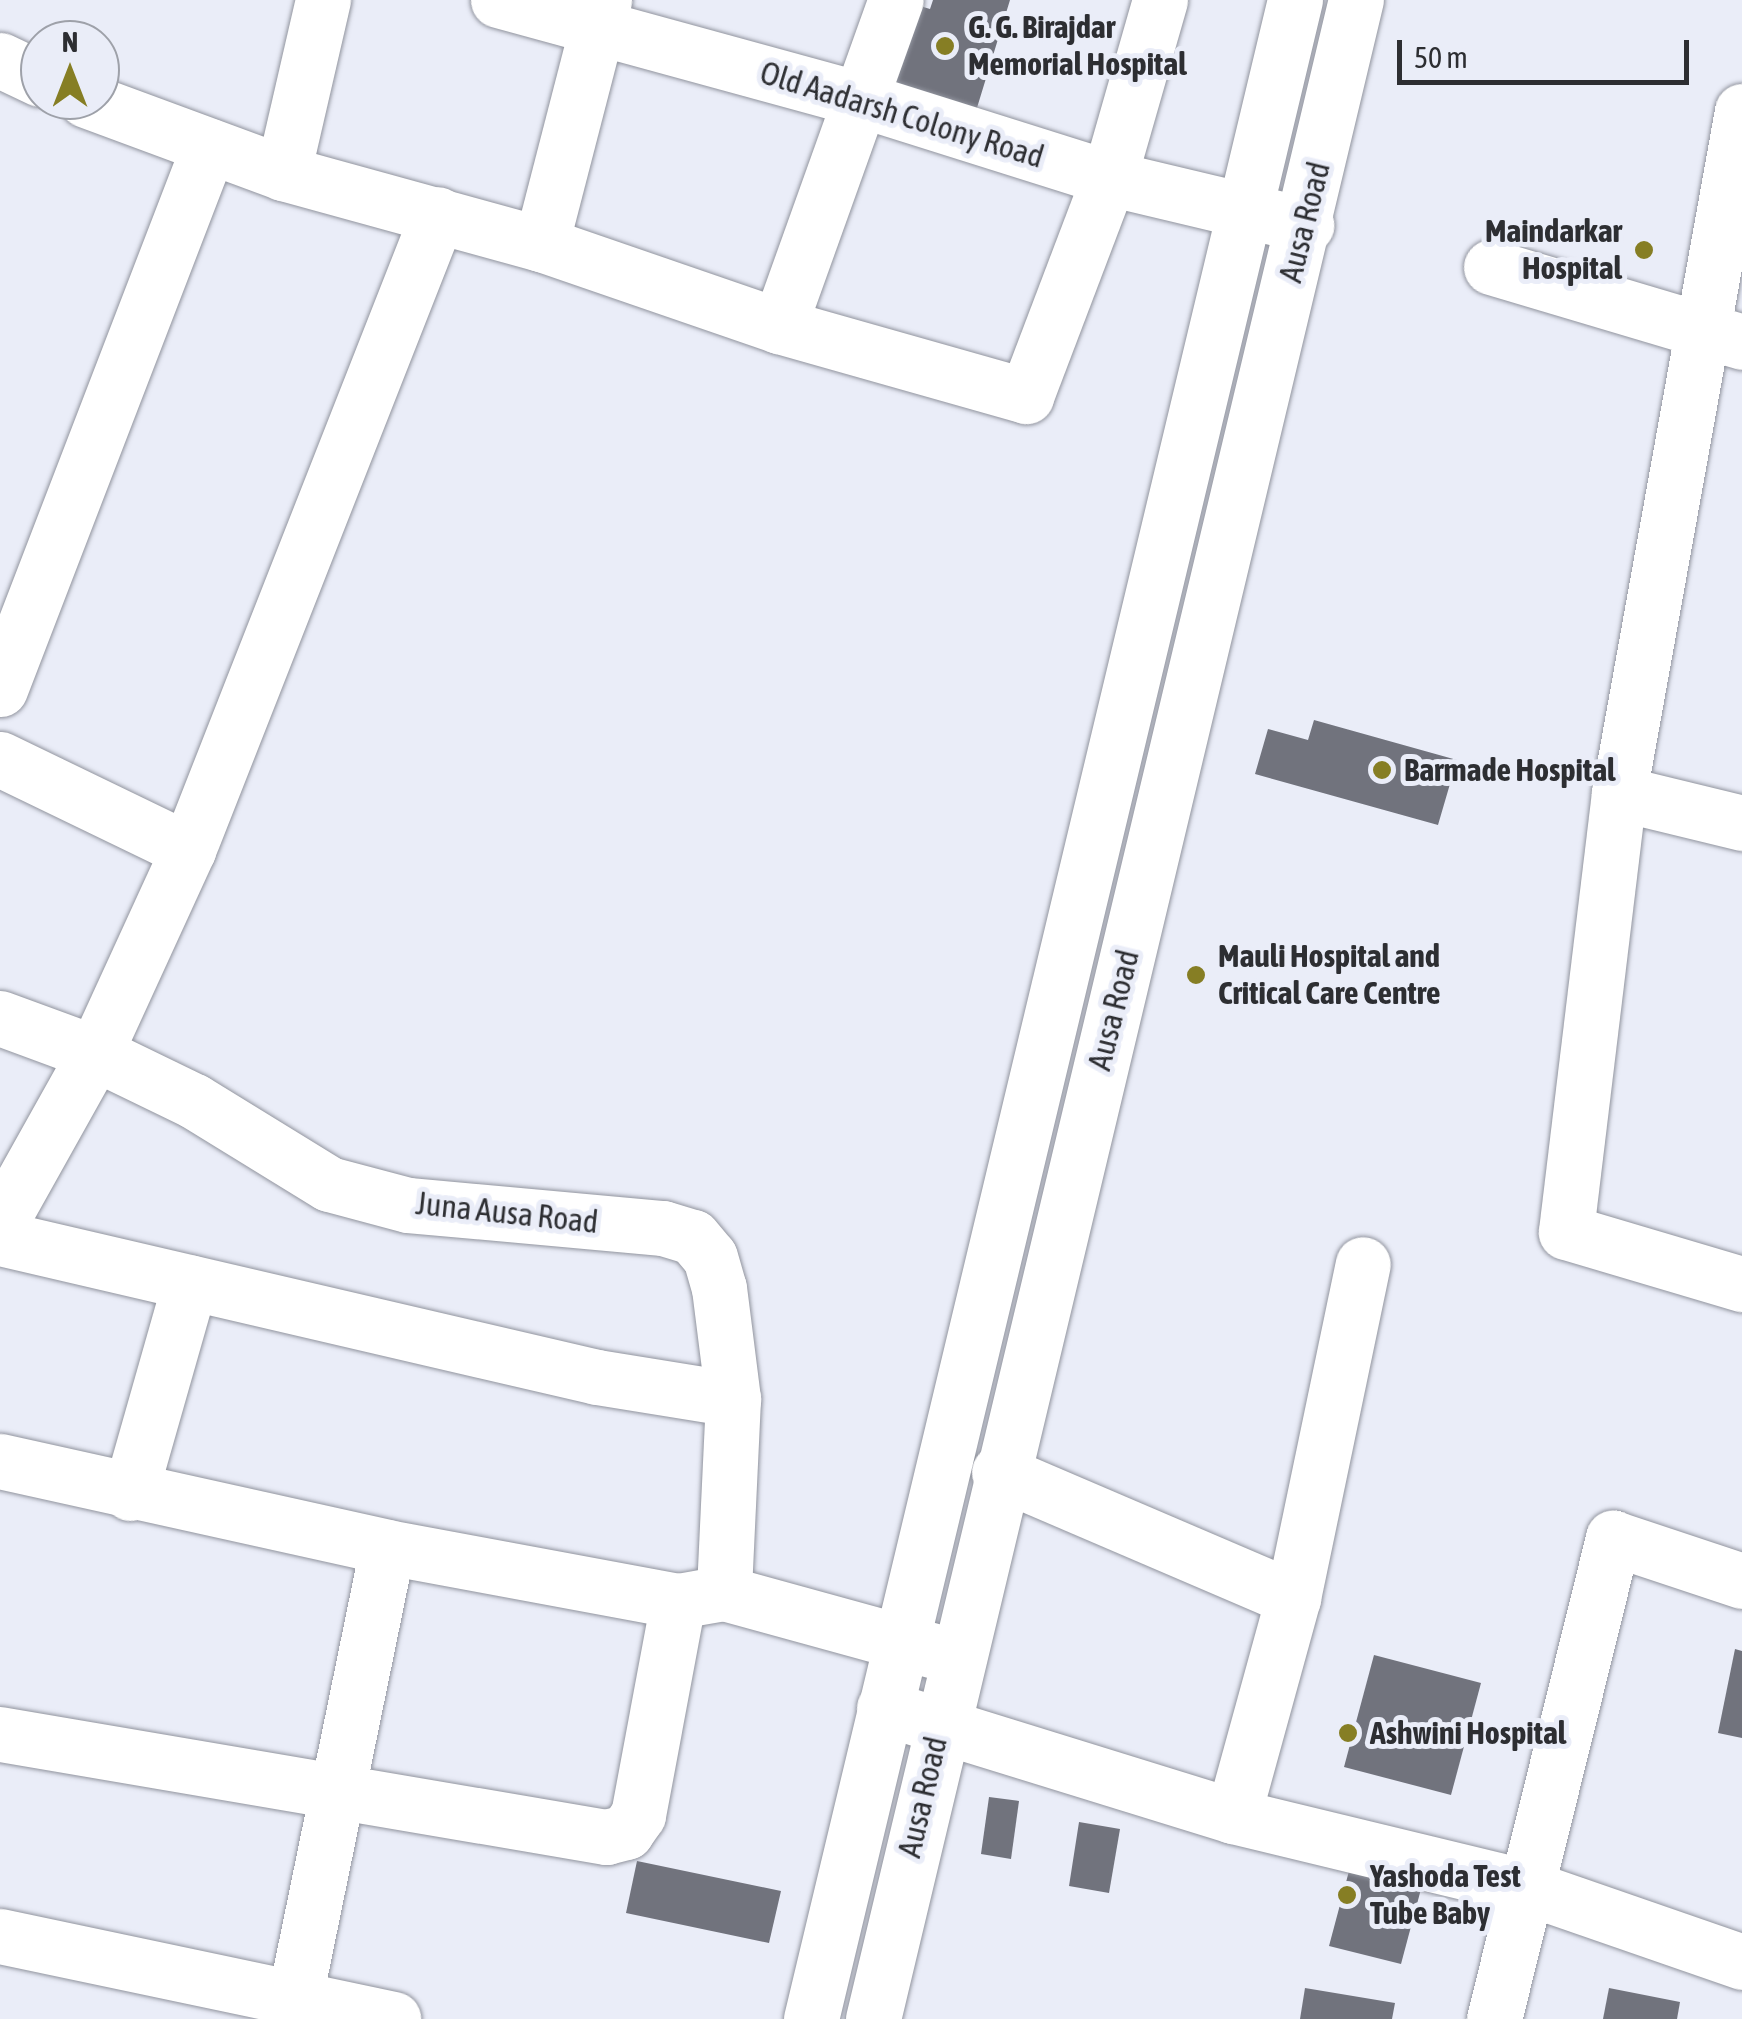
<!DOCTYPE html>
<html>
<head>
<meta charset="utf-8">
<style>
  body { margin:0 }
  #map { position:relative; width:1742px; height:2019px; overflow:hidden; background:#eaedf8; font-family:"Asap Condensed",sans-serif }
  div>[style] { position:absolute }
  .building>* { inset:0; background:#71737d }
  .roads { filter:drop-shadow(0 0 2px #91949e) drop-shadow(0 0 2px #91949e) }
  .minor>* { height:55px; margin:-27.5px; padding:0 27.5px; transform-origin:27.5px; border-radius:27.5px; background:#fff }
  .major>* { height:55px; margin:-27.5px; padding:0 27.5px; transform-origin:27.5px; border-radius:27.5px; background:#fff }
  .dots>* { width:28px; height:28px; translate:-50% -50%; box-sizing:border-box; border:5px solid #eaedf8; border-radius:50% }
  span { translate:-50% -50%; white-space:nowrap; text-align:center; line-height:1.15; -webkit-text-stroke:10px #eaedf8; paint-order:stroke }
  .poi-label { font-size:32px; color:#2d2e32; font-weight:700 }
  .left { translate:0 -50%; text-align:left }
  .right { translate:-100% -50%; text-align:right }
  .street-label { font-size:32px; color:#2d2e32 }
  .north { position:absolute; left:20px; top:20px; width:100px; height:100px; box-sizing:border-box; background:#eaedf8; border:2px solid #9ea1a9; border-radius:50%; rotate:0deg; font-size:28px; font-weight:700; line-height:40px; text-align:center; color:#2d2e32 }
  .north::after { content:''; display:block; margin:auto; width:35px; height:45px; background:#867e24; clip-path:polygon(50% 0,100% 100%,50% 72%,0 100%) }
  .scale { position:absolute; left:1397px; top:40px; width:292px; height:45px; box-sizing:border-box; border:5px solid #2d2e32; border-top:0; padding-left:12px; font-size:30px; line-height:35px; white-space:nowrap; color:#2d2e32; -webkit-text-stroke:8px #eaedf8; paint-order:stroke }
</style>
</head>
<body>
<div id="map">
  <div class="building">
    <i style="clip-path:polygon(900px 0,930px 9px,933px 0,1010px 0,976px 111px,875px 80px)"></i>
    <i style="clip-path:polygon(1314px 720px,1457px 760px,1438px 825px,1255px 774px,1268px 729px,1308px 740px)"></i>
    <i style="clip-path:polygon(1735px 1649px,1742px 1651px,1742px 1738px,1718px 1733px)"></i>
    <i style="clip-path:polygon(1374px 1655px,1481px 1683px,1451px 1795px,1344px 1767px)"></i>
    <i style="clip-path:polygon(989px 1797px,1019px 1801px,1011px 1859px,981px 1854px)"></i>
    <i style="clip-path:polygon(1079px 1822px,1120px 1829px,1109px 1893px,1069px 1886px)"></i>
    <i style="clip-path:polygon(1353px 1856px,1425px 1874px,1401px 1964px,1329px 1946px)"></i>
    <i style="clip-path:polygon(637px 1861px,781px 1891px,769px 1943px,626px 1913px)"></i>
    <i style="clip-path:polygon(1305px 1988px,1395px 2003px,1392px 2019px,1300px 2019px)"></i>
    <i style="clip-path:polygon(1609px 1988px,1680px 2002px,1677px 2019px,1603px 2019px)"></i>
  </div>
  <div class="roads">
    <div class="minor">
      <i style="left:498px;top:0;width:374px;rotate:15.3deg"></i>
      <i style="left:859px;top:99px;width:262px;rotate:17.5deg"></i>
      <i style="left:1109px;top:178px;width:203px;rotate:13.4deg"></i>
      <i style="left:0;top:60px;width:44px;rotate:25.4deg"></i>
      <i style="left:86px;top:100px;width:210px;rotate:20.3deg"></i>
      <i style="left:283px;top:173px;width:268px;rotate:15.4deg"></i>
      <i style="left:541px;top:244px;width:252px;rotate:19deg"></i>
      <i style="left:779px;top:326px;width:257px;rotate:15.8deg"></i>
      <i style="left:1026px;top:396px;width:233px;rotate:-69.2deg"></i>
      <i style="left:1109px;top:178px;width:185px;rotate:-74deg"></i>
      <i style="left:1742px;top:111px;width:693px;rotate:100.22deg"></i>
      <i style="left:1619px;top:793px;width:442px;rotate:96.9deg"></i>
      <i style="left:1566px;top:1232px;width:184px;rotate:16.5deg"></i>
      <i style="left:283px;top:173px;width:178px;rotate:-77deg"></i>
      <i style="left:541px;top:244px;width:252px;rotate:-75.5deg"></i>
      <i style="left:1491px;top:267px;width:262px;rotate:16.6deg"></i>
      <i style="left:779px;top:326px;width:346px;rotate:-70.3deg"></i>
      <i style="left:0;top:689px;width:582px;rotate:-68.95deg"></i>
      <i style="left:0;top:759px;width:209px;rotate:25.8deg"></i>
      <i style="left:188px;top:850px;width:683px;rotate:-68.54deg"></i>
      <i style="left:1619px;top:793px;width:127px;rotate:13.7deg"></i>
      <i style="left:0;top:1018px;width:101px;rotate:20.2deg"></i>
      <i style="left:95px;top:1053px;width:110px;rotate:25.9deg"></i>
      <i style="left:194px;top:1101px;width:158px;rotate:31.6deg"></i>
      <i style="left:329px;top:1184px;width:82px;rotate:14.9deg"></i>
      <i style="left:408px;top:1205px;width:256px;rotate:5.2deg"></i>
      <i style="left:663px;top:1228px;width:31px;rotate:17deg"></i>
      <i style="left:693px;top:1237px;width:26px;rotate:50deg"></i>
      <i style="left:710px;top:1257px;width:32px;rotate:74deg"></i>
      <i style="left:719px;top:1288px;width:112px;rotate:82.8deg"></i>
      <i style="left:733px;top:1399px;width:194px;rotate:92.7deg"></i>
      <i style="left:0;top:1223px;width:195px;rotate:-60.8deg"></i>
      <i style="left:95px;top:1053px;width:223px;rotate:-65.4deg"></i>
      <i style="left:0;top:1238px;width:613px;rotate:13.11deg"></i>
      <i style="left:597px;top:1377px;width:138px;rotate:9.2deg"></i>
      <i style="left:0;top:1461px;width:396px;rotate:12.5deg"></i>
      <i style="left:387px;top:1547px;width:296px;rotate:10.5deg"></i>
      <i style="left:678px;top:1601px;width:47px;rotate:-9.9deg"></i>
      <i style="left:724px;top:1593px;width:241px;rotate:15.4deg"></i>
      <i style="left:999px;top:1472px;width:320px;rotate:23.2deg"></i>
      <i style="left:1293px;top:1598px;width:226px;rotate:105.4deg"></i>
      <i style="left:130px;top:1493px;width:219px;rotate:-74.1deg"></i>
      <i style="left:1293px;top:1598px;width:341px;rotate:-78.2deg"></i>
      <i style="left:884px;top:1708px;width:365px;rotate:17.2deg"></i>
      <i style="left:1233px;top:1816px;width:301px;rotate:13.6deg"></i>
      <i style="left:1526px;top:1887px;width:229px;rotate:19.1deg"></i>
      <i style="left:0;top:1734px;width:615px;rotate:9.65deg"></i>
      <i style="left:606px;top:1837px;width:21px;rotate:-14deg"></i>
      <i style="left:626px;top:1832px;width:21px;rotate:-55deg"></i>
      <i style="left:638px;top:1815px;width:218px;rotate:-79.4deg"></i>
      <i style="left:0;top:1936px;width:402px;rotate:11.9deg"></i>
      <i style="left:295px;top:1997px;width:459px;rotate:-78.4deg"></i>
      <i style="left:1494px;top:2019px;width:496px;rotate:-76.1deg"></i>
      <i style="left:1613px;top:1538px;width:136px;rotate:18.4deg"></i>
    </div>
    <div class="major">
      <i style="left:811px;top:2019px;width:2076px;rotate:-76.52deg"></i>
      <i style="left:873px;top:2019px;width:2076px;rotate:-76.55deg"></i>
    </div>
  </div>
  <div class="dots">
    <i style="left:945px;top:46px;background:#867e24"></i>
    <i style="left:1644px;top:250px;background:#867e24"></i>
    <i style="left:1382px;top:770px;background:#867e24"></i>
    <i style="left:1196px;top:975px;background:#867e24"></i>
    <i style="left:1348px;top:1733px;background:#867e24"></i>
    <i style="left:1347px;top:1895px;background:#867e24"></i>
  </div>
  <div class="poi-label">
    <span class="left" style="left:968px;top:46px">G. G. Birajdar<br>Memorial Hospital</span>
    <span class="right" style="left:1622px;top:250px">Maindarkar<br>Hospital</span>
    <span class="left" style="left:1404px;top:770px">Barmade Hospital</span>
    <span class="left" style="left:1218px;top:975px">Mauli Hospital and<br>Critical Care Centre</span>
    <span class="left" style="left:1370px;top:1733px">Ashwini Hospital</span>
    <span class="left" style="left:1370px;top:1895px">Yashoda Test<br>Tube Baby</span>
  </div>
  <div class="street-label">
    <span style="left:902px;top:115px;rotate:17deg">Old Aadarsh Colony Road</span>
    <span style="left:1305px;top:222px;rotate:-76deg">Ausa Road</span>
    <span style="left:1114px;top:1010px;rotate:-76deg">Ausa Road</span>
    <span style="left:507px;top:1213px;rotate:6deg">Juna Ausa Road</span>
    <span style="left:923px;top:1797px;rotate:-77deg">Ausa Road</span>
  </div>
  <div class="north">N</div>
  <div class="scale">50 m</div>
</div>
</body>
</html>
